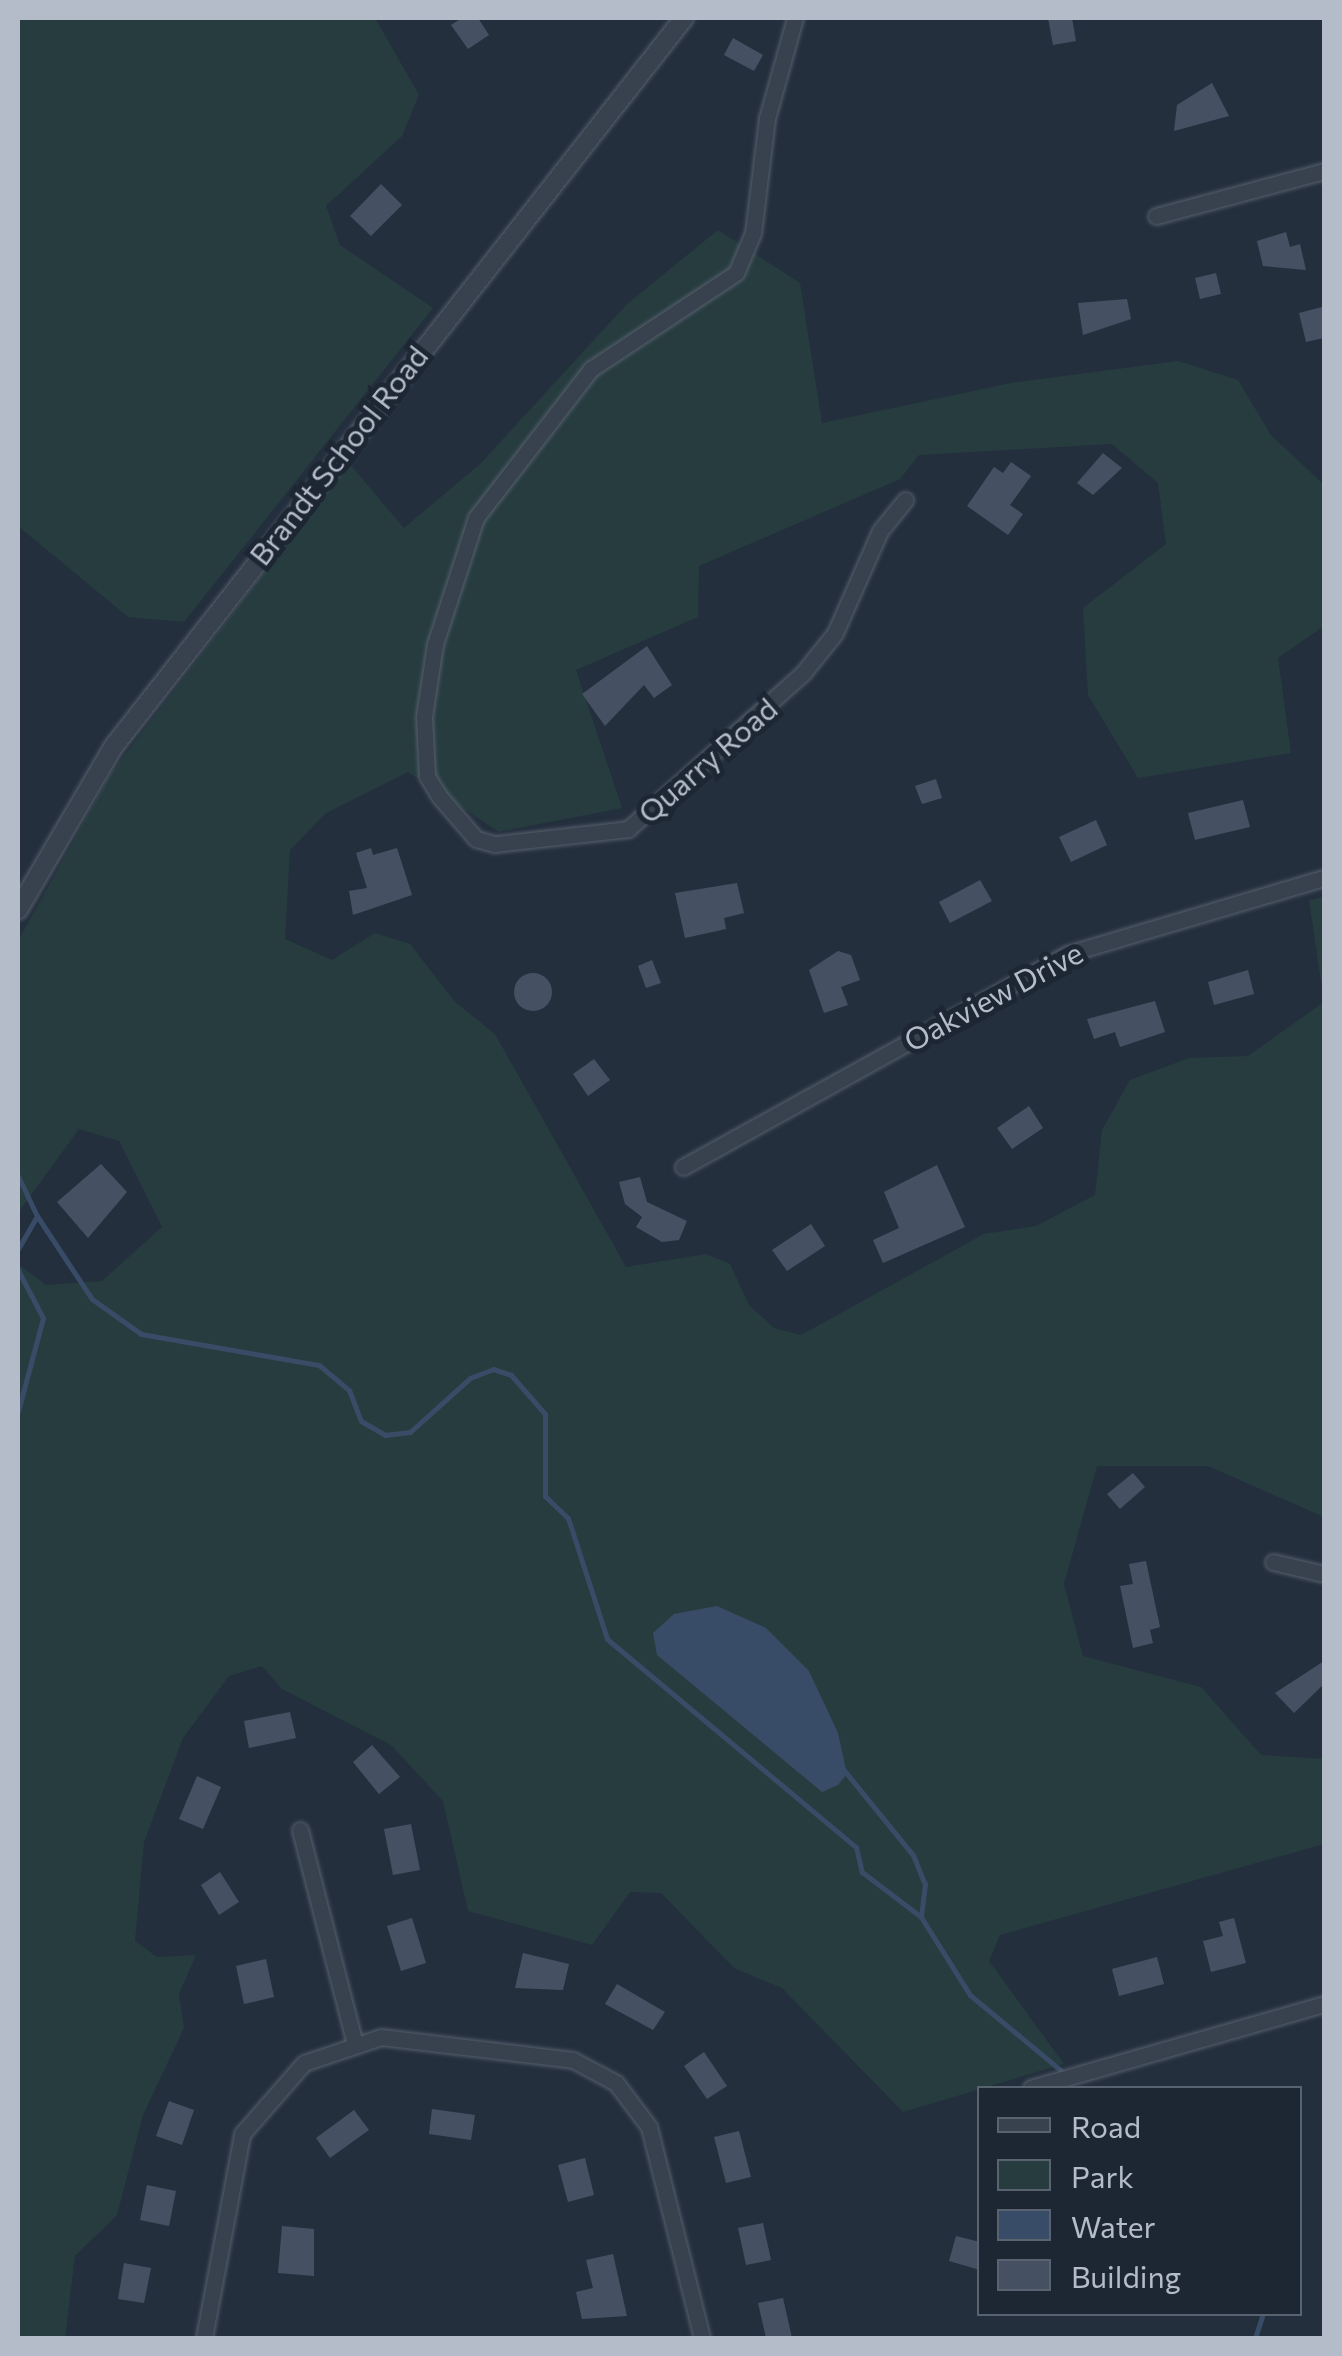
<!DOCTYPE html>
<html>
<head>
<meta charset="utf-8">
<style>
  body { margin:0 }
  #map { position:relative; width:1342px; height:2356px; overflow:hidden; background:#242f3e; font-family:Commissioner,sans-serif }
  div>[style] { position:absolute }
  .green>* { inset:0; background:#263c3f }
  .water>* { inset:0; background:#394c67 }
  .stream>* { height:5px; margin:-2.5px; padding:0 2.5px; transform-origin:2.5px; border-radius:2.5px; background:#394c67 }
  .building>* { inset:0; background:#455162 }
  .round { border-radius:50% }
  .roads { filter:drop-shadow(0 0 2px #565f6c) drop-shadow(0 0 2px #565f6c) }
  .minor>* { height:15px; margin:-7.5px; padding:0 7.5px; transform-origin:7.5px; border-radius:7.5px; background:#38414e }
  .tertiary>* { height:18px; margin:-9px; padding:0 9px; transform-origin:9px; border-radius:9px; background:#38414e }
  span { translate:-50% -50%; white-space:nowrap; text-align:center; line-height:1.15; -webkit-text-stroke:10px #1d2633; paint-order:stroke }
  .street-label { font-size:30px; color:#b4bcc9 }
  .frame { position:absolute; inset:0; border:20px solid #b4bcc9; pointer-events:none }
  .legend { position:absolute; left:977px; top:2086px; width:325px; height:230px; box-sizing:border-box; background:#1d2633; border:2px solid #59626f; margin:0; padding:12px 18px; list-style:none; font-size:30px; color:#b4bcc9 }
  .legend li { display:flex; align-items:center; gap:20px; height:50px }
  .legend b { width:50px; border:2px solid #59626f }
</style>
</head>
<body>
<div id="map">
  <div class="green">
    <i style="clip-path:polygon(18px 18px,375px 18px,419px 95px,402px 136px,326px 206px,340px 245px,433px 308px,184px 622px,128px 617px,18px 526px)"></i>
    <i style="clip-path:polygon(718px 230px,800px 283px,822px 423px,1011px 383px,1178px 361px,1238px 380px,1271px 435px,1324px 485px,1324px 626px,1278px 658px,1291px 753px,1138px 778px,1088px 695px,1083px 608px,1166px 544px,1158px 483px,1112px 444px,919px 455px,900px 479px,699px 566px,698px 617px,576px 670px,622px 808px,499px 832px,408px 772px,326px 813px,290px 850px,285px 939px,332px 960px,375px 933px,410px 944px,455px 1002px,495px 1034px,626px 1267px,706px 1254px,730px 1264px,749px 1305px,774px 1328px,801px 1335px,984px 1234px,1036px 1226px,1095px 1195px,1102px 1130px,1130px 1080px,1189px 1058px,1248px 1056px,1324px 1002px,1324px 1517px,1208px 1466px,1097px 1466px,1064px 1584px,1083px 1656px,1201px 1687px,1261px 1755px,1324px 1759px,1324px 1844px,1000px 1935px,989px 1961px,1064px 2064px,903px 2112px,782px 1988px,734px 1968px,661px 1893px,630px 1892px,592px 1945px,468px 1911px,443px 1801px,391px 1745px,282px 1689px,262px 1666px,229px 1676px,183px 1738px,144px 1842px,135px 1941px,157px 1957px,196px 1955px,179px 1994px,184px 2028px,143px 2115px,117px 2215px,75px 2256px,65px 2338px,18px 2338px,18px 1264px,46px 1285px,102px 1281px,162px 1227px,119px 1141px,79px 1129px,18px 1213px,18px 941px,111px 773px,348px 462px,404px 528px,481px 463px,627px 304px)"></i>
    <i style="clip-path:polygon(1324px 897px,1324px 1002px,1309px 900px)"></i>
  </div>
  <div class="water">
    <i style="clip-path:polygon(717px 1606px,766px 1628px,809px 1671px,838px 1733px,847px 1774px,838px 1785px,822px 1792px,657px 1655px,653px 1633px,674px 1614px)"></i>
  </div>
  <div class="stream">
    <i style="left:18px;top:1176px;width:44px;rotate:64.6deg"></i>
    <i style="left:37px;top:1216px;width:38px;rotate:120deg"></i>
    <i style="left:37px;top:1216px;width:100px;rotate:56.5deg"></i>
    <i style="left:92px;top:1299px;width:60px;rotate:35.5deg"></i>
    <i style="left:141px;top:1334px;width:181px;rotate:9.9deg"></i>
    <i style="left:319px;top:1365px;width:39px;rotate:40deg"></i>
    <i style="left:349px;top:1390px;width:33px;rotate:69deg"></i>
    <i style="left:361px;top:1421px;width:28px;rotate:30deg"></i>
    <i style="left:385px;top:1435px;width:25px;rotate:-7deg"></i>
    <i style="left:410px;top:1432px;width:81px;rotate:-42deg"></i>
    <i style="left:470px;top:1378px;width:25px;rotate:-21deg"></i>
    <i style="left:493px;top:1369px;width:19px;rotate:18deg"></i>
    <i style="left:511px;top:1375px;width:52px;rotate:48.9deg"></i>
    <i style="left:545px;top:1414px;width:82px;rotate:90deg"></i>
    <i style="left:545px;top:1496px;width:32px;rotate:44deg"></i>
    <i style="left:568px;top:1518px;width:127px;rotate:72.1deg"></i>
    <i style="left:607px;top:1639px;width:324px;rotate:39.9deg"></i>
    <i style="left:856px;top:1847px;width:26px;rotate:77deg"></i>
    <i style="left:862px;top:1872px;width:74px;rotate:37.3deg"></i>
    <i style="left:921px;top:1917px;width:92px;rotate:57.9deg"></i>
    <i style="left:970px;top:1995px;width:122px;rotate:39.7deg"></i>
    <i style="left:18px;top:1270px;width:54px;rotate:62.5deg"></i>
    <i style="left:43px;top:1318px;width:96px;rotate:105deg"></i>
    <i style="left:843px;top:1769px;width:111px;rotate:50.9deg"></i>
    <i style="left:913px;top:1855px;width:31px;rotate:68deg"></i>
    <i style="left:925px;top:1884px;width:33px;rotate:97deg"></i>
    <i style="left:1255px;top:2338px;width:25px;rotate:-72deg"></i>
  </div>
  <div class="building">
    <i style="clip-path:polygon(462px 18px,478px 18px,489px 35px,468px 49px,451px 25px)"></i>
    <i style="clip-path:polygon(1048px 18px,1072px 18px,1076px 41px,1053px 45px)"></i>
    <i style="clip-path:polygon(733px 38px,763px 55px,754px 71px,724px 55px)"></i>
    <i style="clip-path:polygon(1212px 83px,1229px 116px,1174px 131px,1177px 105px)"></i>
    <i style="clip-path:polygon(381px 184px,402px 205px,371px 236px,350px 216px)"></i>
    <i style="clip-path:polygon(1286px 232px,1290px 247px,1300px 244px,1306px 270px,1263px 266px,1257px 241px)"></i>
    <i style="clip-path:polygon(1216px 273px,1221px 294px,1200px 299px,1195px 278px)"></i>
    <i style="clip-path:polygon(1127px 299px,1131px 319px,1083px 335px,1078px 303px)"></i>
    <i style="clip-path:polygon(1322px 307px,1324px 338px,1306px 342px,1299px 313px)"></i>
    <i style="clip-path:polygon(1103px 453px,1122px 468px,1093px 495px,1077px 483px)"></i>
    <i style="clip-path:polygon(1011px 462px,1031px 476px,1010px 505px,1023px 514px,1008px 535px,967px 506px,994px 467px,1003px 473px)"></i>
    <i style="clip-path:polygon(647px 646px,672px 685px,654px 698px,644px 685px,605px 726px,582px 694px)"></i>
    <i style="clip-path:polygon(936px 779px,942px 798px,922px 804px,915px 786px)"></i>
    <i style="clip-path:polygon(1243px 800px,1250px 827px,1195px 840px,1188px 813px)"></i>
    <i style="clip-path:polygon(1096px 820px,1107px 845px,1071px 862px,1059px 837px)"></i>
    <i style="clip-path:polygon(371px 848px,373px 855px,397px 848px,412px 895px,353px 915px,349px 891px,367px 888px,356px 853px)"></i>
    <i style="clip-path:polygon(980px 880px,992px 901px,950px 923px,939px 902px)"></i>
    <i style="clip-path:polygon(737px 883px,744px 913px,724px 918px,726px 929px,685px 938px,675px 893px)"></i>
    <i style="clip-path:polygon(838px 951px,851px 955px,860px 980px,841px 987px,848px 1005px,824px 1013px,809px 970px)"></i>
    <i style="clip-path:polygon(652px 960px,661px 983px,646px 988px,638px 966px)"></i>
    <i style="clip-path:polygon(1248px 970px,1254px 994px,1214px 1005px,1208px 982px)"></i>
    <i class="round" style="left:514px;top:973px;width:38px;height:38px"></i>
    <i style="clip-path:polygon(1155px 1001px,1165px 1032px,1120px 1047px,1115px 1032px,1094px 1039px,1087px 1019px)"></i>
    <i style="clip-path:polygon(594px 1059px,610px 1080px,588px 1096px,573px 1074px)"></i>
    <i style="clip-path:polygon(1029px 1106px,1043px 1128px,1012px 1149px,997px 1128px)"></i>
    <i style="clip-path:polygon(101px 1164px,127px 1192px,88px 1238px,57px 1202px)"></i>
    <i style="clip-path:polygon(937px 1165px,965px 1227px,883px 1263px,873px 1240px,899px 1228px,884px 1192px)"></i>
    <i style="clip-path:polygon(640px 1177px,647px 1202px,687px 1221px,679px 1240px,662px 1242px,636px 1227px,642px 1217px,625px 1204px,619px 1182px)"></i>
    <i style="clip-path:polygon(811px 1224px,825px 1246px,787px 1271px,772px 1250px)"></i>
    <i style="clip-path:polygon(1133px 1473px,1145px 1487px,1120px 1509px,1107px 1494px)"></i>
    <i style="clip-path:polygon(1146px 1561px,1160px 1627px,1150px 1630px,1153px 1643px,1133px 1648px,1120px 1586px,1133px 1584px,1129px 1564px)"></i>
    <i style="clip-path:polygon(1324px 1661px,1324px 1684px,1294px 1713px,1275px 1693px)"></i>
    <i style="clip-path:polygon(290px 1712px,296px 1738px,249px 1748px,244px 1721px)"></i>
    <i style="clip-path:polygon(372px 1745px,400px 1777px,379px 1794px,353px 1762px)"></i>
    <i style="clip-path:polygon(197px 1776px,221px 1787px,203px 1829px,179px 1819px)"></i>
    <i style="clip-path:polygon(411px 1824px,420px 1870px,393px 1875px,384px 1829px)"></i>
    <i style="clip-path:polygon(220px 1872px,239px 1902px,219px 1915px,201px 1885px)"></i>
    <i style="clip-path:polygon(412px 1918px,426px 1963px,401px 1971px,387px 1926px)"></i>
    <i style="clip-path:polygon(1234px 1918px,1246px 1963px,1211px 1972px,1203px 1941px,1223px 1936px,1219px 1922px)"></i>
    <i style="clip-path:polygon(523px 1953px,569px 1964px,563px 1990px,515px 1988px)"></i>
    <i style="clip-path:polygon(1157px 1957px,1164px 1984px,1119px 1996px,1112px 1969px)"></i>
    <i style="clip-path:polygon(266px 1959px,274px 1997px,244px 2004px,236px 1966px)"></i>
    <i style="clip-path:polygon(617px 1984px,665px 2012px,653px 2030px,605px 2004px)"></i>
    <i style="clip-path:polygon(704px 2052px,727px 2086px,707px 2099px,684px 2066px)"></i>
    <i style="clip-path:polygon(169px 2101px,194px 2110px,182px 2145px,156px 2136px)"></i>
    <i style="clip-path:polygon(432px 2109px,475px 2115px,471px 2140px,429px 2134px)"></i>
    <i style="clip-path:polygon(354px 2110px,369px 2130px,330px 2158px,316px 2138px)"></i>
    <i style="clip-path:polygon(739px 2131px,751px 2177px,726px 2183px,714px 2137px)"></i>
    <i style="clip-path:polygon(585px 2158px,594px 2195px,568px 2202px,558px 2165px)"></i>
    <i style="clip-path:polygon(147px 2185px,176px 2191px,169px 2226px,140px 2220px)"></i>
    <i style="clip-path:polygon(763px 2223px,771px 2260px,746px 2265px,738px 2228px)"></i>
    <i style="clip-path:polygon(282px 2226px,314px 2229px,314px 2276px,278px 2273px)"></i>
    <i style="clip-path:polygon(956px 2236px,980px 2242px,980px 2270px,949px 2261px)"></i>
    <i style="clip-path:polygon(613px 2254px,627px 2316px,582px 2319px,576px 2292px,593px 2288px,586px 2260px)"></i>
    <i style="clip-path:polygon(124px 2263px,151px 2268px,144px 2303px,118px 2299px)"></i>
    <i style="clip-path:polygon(783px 2298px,792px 2338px,766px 2338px,758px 2303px)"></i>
  </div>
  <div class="roads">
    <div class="minor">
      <i style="left:795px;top:18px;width:104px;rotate:105.6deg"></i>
      <i style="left:767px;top:118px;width:116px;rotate:96.9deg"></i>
      <i style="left:753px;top:233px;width:43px;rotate:113deg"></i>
      <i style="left:736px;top:273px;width:174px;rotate:146.5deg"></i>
      <i style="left:591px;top:369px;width:188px;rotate:127.7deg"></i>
      <i style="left:476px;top:518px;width:133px;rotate:108deg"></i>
      <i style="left:435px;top:644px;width:74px;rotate:98.6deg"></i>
      <i style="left:424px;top:717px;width:59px;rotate:87.1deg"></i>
      <i style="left:427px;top:776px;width:23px;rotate:59deg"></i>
      <i style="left:439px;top:796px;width:57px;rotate:49.3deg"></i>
      <i style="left:476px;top:839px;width:20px;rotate:15deg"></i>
      <i style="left:495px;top:844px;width:134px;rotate:-6.4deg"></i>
      <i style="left:628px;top:829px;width:234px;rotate:-41.7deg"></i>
      <i style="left:803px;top:673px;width:51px;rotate:-51.3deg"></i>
      <i style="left:835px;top:633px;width:111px;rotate:-66.2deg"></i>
      <i style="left:880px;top:531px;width:40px;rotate:-51deg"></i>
      <i style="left:1156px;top:216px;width:174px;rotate:-15deg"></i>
      <i style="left:683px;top:1167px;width:439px;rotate:-29deg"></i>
      <i style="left:1067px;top:954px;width:268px;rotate:-16.5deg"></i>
      <i style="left:1273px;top:1562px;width:52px;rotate:13.2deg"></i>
      <i style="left:300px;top:1830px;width:217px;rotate:75.6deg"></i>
      <i style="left:1031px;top:2088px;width:305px;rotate:-16deg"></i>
      <i style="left:204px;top:2338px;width:208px;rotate:-79.4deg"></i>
      <i style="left:242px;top:2134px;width:94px;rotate:-48.9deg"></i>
      <i style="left:304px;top:2063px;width:81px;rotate:-18.7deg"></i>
      <i style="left:381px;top:2037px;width:193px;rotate:6.8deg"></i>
      <i style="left:573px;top:2060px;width:49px;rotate:28.1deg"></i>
      <i style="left:616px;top:2083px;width:55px;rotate:53.1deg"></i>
      <i style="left:649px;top:2127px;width:218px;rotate:75.9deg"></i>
    </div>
    <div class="tertiary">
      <i style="left:18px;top:910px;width:190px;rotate:-59.7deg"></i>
      <i style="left:114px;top:746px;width:925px;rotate:-51.94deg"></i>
    </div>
  </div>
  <div class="street-label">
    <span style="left:338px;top:455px;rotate:-52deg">Brandt School Road</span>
    <span style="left:707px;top:760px;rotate:-41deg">Quarry Road</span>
    <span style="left:993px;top:996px;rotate:-28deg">Oakview Drive</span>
  </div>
  <div class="frame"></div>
  <ul class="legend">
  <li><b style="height:12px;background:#38414e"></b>Road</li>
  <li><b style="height:28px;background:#263c3f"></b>Park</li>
  <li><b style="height:28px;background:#394c67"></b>Water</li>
  <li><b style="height:28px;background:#455162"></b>Building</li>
  </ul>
</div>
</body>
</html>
